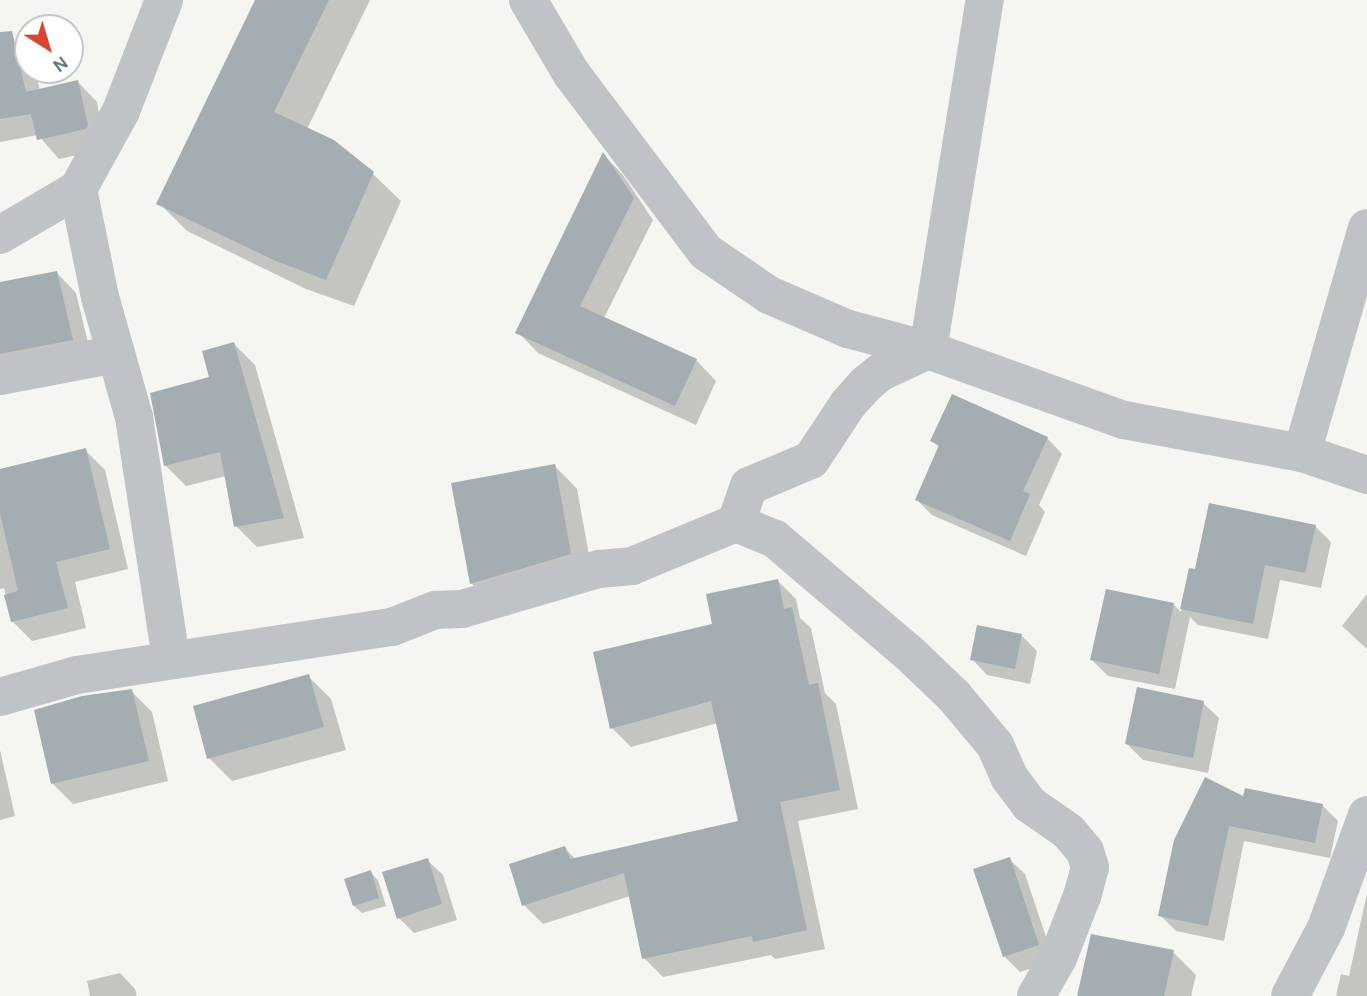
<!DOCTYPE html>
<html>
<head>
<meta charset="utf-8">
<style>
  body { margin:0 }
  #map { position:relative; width:1367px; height:996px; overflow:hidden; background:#f5f5f2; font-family:Karla,sans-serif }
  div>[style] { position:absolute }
  .shadow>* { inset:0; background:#0003 }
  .building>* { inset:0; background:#a4adb1 }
  .minor>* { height:38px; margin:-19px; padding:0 19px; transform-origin:19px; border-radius:19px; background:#bfc3c6 }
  span { translate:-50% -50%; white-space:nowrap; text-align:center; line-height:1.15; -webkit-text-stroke:7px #fff; paint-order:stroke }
  .north { position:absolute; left:14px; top:14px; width:70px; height:70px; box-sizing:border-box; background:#fff; border:2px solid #c2c9cd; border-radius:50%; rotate:143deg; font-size:19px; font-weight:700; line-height:28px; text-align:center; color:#667881 }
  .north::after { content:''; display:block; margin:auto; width:24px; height:32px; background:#d74730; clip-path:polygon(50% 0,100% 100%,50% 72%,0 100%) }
</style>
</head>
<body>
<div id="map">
  <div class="shadow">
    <i style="clip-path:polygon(257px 0,370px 0,307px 129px,372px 173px,401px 201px,354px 306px,306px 289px,187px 231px,159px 203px)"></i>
    <i style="clip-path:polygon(16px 53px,28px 65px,28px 70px,36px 73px,40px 91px,78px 82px,97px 102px,105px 149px,59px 159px,38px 135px,0 142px,0 56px)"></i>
    <i style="clip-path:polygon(604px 155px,623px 175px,653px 220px,604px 318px,696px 360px,716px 381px,696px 425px,538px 353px,518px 332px)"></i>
    <i style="clip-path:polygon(57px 273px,76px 293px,92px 359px,0 381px,0 284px)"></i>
    <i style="clip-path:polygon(234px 344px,255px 365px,304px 538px,257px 547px,236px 526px,226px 476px,186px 486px,165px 465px,211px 379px)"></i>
    <i style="clip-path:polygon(1047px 438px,1062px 454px,1039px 505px,1045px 512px,1026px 556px,932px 515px,917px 500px,940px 448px,932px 441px)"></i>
    <i style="clip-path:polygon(85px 450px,105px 470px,128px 569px,75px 582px,86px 628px,32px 641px,12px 621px,4px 588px,0 589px,0 471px)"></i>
    <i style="clip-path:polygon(554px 465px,577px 489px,593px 577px,494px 606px,471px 583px)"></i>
    <i style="clip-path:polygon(1315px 526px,1331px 542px,1321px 588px,1280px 580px,1268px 639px,1198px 625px,1190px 617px,1175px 689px,1108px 676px,1092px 660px,1173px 604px,1181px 612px,1190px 570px,1196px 571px)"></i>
    <i style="clip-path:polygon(777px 580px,796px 599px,800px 618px,811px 628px,825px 693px,836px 704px,858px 809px,798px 821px,825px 949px,775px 959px,771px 955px,663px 977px,644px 958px,630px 896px,543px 924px,524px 905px,565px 848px,576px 860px,740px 822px,718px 723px,631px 747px,612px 728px,714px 625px)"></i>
    <i style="clip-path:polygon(1367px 594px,1367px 649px,1342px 626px)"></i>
    <i style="clip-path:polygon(1021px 635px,1037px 651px,1030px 684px,987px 675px,972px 659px)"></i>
    <i style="clip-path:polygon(308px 676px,331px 699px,346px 750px,232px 781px,209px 758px)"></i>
    <i style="clip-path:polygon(131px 691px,152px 712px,168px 781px,73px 804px,52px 783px)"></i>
    <i style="clip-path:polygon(1203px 703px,1219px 718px,1208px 773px,1143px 760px,1127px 744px)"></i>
    <i style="clip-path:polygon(0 750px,15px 816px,0 820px)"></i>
    <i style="clip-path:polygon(1245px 798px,1322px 805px,1338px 821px,1330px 858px,1244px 841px,1224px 941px,1176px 931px,1160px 915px)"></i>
    <i style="clip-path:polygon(1009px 859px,1025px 874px,1054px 961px,1020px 972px,1004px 956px)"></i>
    <i style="clip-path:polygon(427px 860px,443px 875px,457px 920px,414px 933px,399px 918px)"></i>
    <i style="clip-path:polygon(370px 872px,378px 880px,386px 906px,362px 913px,354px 906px)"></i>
    <i style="clip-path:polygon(1367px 893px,1367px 996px,1336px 996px,1341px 974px,1349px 976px)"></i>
    <i style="clip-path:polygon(1173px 952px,1196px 975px,1191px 996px,1079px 996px)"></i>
    <i style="clip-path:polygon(120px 973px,135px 989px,137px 996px,90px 996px,87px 981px)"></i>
  </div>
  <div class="building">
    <i style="clip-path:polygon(255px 0,329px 0,274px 112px,334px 140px,374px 172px,326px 280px,276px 261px,156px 204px)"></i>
    <i style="clip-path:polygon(12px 31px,26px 92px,78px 80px,88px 125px,86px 129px,37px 140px,31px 114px,0 119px,0 32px)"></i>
    <i style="clip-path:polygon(603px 152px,634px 198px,580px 306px,697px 359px,675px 406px,515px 333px)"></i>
    <i style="clip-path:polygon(57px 271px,73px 340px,0 354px,0 282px)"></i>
    <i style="clip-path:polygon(234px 342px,284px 518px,234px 527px,220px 452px,164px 466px,150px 393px,209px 377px,202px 351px)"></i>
    <i style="clip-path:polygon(952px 394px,1048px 437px,1023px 491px,1030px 494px,1010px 541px,915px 500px,939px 445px,930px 441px)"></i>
    <i style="clip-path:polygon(86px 448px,110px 549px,56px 562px,68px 608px,11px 622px,4px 595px,18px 591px,0 513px,0 469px)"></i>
    <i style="clip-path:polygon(555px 464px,571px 554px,470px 584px,451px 483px)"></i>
    <i style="clip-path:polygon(1209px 503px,1316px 525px,1305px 573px,1265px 565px,1253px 624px,1180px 609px,1189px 568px,1195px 569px)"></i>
    <i style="clip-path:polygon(778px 579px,784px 609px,792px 607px,809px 685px,818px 683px,840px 790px,780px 802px,807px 930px,753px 942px,752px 936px,642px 959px,624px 873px,522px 906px,509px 864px,565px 846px,570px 859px,738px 821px,711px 701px,610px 729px,593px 652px,712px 624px,706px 594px)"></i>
    <i style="clip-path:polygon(1106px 589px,1174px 603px,1159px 674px,1090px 660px)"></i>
    <i style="clip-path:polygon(977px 625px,1022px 634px,1015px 669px,970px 660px)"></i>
    <i style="clip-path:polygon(309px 674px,324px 727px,207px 759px,193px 706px)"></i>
    <i style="clip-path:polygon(1137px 687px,1204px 701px,1193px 758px,1125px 744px)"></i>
    <i style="clip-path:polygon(132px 689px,149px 761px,51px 784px,34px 710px,82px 696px)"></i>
    <i style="clip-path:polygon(1205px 777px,1243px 796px,1245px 788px,1323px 804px,1315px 843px,1229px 826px,1208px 926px,1158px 916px,1174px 840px)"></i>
    <i style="clip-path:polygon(1010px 857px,1039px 945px,1003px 957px,973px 869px)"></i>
    <i style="clip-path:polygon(428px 858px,442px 904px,397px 919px,382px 872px)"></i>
    <i style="clip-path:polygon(371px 870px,379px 898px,353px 906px,344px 879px)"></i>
    <i style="clip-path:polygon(1091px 934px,1174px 950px,1164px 996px,1077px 996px)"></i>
  </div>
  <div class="minor">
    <i style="left:528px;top:0;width:85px;rotate:59.5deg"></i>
    <i style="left:571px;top:73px;width:224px;rotate:53deg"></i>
    <i style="left:706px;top:252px;width:76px;rotate:34.3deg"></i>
    <i style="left:769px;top:295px;width:86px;rotate:23.3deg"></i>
    <i style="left:848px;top:329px;width:83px;rotate:14.7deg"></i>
    <i style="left:928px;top:350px;width:208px;rotate:19.7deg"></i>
    <i style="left:1124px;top:420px;width:181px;rotate:10.5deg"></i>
    <i style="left:1302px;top:453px;width:69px;rotate:18.7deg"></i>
    <i style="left:78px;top:189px;width:110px;rotate:78.5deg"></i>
    <i style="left:100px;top:297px;width:125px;rotate:74.2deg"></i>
    <i style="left:134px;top:417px;width:245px;rotate:81.3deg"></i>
    <i style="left:0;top:235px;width:91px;rotate:-30.5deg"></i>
    <i style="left:78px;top:189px;width:89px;rotate:-61.1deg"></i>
    <i style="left:121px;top:111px;width:119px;rotate:-68.8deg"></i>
    <i style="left:0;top:376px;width:118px;rotate:-10.7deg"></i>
    <i style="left:1302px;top:453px;width:234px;rotate:-73.9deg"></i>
    <i style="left:736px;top:523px;width:42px;rotate:22.3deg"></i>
    <i style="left:775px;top:539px;width:175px;rotate:40.4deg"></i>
    <i style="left:908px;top:652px;width:64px;rotate:43.7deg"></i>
    <i style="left:954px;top:696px;width:64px;rotate:50.1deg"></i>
    <i style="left:995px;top:745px;width:35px;rotate:66deg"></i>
    <i style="left:1009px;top:777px;width:34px;rotate:53deg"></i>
    <i style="left:1029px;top:804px;width:47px;rotate:34.7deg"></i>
    <i style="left:1068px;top:831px;width:26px;rotate:50deg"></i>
    <i style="left:1085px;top:851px;width:17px;rotate:73deg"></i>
    <i style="left:1090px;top:867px;width:30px;rotate:105deg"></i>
    <i style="left:1082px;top:896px;width:66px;rotate:111.2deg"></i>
    <i style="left:1058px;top:958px;width:44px;rotate:120.1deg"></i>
    <i style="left:0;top:697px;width:80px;rotate:-15.9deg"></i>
    <i style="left:77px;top:675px;width:319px;rotate:-8.7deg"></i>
    <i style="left:392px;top:627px;width:46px;rotate:-21.6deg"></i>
    <i style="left:435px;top:610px;width:27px;rotate:-2deg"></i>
    <i style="left:462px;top:609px;width:143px;rotate:-16.3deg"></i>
    <i style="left:599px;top:569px;width:33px;rotate:-5deg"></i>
    <i style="left:632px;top:566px;width:113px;rotate:-22.5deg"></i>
    <i style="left:736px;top:523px;width:39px;rotate:-71deg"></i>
    <i style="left:749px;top:486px;width:67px;rotate:-22.8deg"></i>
    <i style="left:811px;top:460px;width:67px;rotate:-56.5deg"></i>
    <i style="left:848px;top:404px;width:27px;rotate:-48deg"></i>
    <i style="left:866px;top:384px;width:19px;rotate:-39deg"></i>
    <i style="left:881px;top:372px;width:52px;rotate:-25.1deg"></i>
    <i style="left:928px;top:350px;width:355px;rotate:-80.8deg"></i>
    <i style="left:1290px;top:996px;width:77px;rotate:-62.1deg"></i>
    <i style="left:1326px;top:928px;width:120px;rotate:-70.1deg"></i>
  </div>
  <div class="north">N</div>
</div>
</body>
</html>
